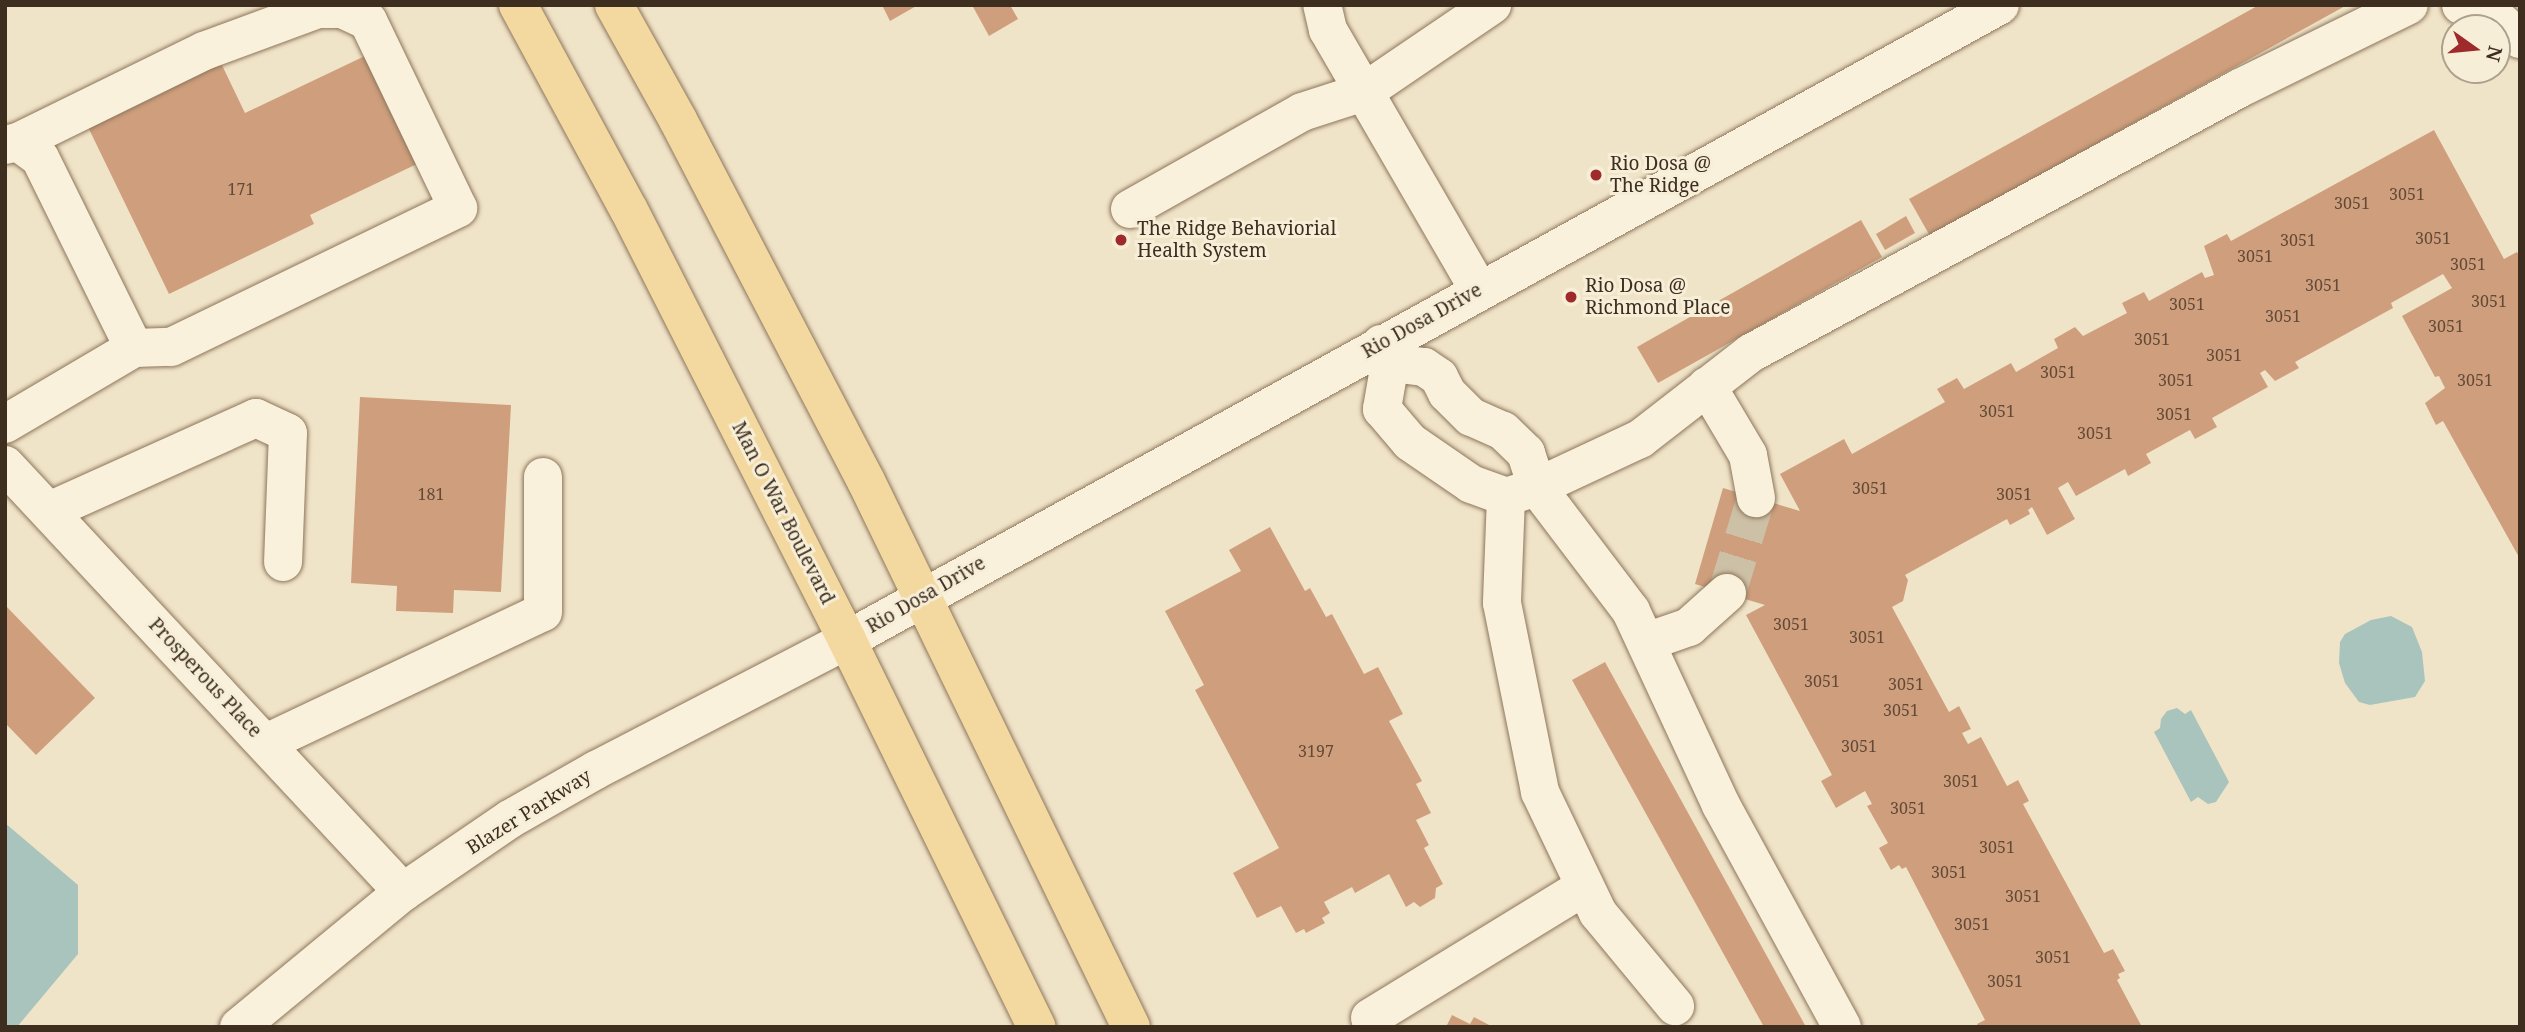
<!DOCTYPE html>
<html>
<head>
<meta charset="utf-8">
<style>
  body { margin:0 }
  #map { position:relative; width:2525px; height:1032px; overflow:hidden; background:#f0e4c8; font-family:"Noto Serif",serif }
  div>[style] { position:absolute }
  .water>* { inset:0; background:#a9c4bc }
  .building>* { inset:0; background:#cf9f7d }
  .minor-tunnel>* { height:38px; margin-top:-19px; transform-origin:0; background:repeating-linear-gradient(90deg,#ccc0a6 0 38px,transparent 0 57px) }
  .roads { filter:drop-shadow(0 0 2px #8d765c) drop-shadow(0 0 2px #8d765c) }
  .minor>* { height:38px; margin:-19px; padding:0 19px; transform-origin:19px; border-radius:19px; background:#faf1dc }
  .major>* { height:38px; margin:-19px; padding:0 19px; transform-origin:19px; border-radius:19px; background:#f3d9a0 }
  .dots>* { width:19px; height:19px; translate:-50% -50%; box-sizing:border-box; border:4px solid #f7eed8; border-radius:50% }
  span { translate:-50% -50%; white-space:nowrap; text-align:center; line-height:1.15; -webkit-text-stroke:6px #f7eed8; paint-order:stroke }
  .number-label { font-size:16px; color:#624a37 }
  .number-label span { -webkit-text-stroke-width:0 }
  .poi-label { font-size:19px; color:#3d2e20 }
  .left { translate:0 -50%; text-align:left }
  .street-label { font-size:19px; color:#3d2e20 }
  .frame { position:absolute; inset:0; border:7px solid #3d2e20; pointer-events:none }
  .north { position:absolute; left:2441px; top:14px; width:70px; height:70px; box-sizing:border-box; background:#f7eed8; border:2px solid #ada18e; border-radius:50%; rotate:105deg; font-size:19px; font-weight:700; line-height:28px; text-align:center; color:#3d2e20 }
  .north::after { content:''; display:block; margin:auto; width:24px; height:32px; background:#9e2a2b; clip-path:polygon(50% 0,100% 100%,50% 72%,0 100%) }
</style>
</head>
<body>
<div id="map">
  <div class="water">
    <i style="clip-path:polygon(2391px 616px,2412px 627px,2422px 652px,2425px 681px,2415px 697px,2370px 705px,2359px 702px,2345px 683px,2339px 663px,2340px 642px,2345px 634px,2371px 620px)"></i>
    <i style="clip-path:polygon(2177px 708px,2185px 714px,2191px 710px,2229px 782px,2216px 802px,2208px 804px,2198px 797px,2191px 802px,2154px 732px,2160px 728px,2161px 719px,2167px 711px)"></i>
    <i style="clip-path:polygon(5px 823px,78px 885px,78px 954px,17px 1027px,5px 1027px)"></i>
  </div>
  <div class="building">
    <i style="clip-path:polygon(882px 5px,918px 5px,890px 21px)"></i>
    <i style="clip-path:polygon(972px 5px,1010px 5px,1018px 19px,989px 36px)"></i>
    <i style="clip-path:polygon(2259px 5px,2347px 5px,1930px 236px,1909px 199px)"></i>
    <i style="clip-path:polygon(367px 55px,419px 163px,310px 215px,314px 224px,169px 294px,87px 125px,220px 61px,245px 113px)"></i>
    <i style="clip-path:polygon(2434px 130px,2504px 259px,2517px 252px,2520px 257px,2520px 559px,2443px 421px,2436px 425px,2425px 403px,2445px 388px,2439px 376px,2435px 377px,2402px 316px,2452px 288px,2443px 274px,2391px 303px,2393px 308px,2295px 362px,2299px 368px,2275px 381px,2265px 370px,2260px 373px,2268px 387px,2212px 418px,2217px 427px,2195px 439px,2190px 430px,2146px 454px,2151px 463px,2128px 476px,2125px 469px,2076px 496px,2068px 482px,2058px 488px,2075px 519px,2047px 535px,2032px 507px,2028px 510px,2030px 514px,2010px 525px,2007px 519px,1905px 575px,1908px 580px,1903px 601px,1892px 607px,1949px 712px,1959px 706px,1971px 729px,1962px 733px,1968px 744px,1981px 737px,2007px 786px,2018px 780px,2029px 801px,2023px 804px,2104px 953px,2113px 949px,2125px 971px,2118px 974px,2120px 978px,2117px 980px,2142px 1027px,1978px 1027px,1977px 1024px,1985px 1020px,1906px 867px,1902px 869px,1899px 865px,1891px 870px,1879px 848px,1888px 843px,1867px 806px,1872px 804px,1865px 791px,1836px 808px,1821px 781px,1832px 775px,1746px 615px,1765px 605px,1695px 584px,1723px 488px,1800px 511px,1780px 474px,1844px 439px,1852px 454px,1945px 402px,1937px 389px,1957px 378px,1964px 389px,2011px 363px,2016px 372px,2058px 348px,2054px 339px,2075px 327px,2083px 336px,2127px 313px,2122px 303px,2144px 292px,2149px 301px,2202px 272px,2205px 278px,2214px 275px,2204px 246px,2227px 234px,2231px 241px)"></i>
    <i style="clip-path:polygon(1906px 216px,1915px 233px,1885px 250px,1876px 234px)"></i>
    <i style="clip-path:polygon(1861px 220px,1882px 257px,1658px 383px,1637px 347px)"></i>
    <i style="clip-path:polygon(360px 397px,511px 405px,501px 592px,454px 590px,453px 613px,396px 611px,397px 586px,351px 583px)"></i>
    <i style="clip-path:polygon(1270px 527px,1305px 591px,1310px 588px,1326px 617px,1332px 614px,1364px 674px,1378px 667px,1403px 714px,1389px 721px,1422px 781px,1416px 784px,1431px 813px,1416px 820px,1429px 845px,1424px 848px,1443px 884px,1436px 888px,1435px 898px,1420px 907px,1414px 902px,1406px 907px,1389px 874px,1355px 893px,1352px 887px,1324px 902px,1330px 913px,1322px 918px,1325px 923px,1306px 933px,1304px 929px,1296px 933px,1281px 906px,1257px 918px,1233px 873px,1279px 848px,1195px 690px,1204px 685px,1165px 611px,1241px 571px,1229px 550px)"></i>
    <i style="clip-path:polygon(5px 605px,95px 698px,36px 755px,5px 723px)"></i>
    <i style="clip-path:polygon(1605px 662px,1806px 1027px,1764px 1027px,1572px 680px)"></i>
    <i style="clip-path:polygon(1452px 1015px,1470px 1024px,1474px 1017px,1493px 1027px,1446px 1027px)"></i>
  </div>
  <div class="minor-tunnel">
    <i style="left:1727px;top:593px;width:99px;rotate:-73deg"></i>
  </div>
  <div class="roads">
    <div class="minor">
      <i style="left:2461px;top:5px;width:45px;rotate:23.7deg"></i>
      <i style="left:2502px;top:23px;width:24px;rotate:42deg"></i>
      <i style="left:5px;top:145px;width:13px;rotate:-13deg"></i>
      <i style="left:18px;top:142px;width:27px;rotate:36deg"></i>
      <i style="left:40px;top:158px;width:212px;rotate:63.7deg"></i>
      <i style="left:1130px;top:209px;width:197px;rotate:-29.4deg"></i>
      <i style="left:1302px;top:112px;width:65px;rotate:-17.9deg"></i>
      <i style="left:1364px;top:92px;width:72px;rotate:-120.1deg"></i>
      <i style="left:1328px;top:30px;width:26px;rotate:-103deg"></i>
      <i style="left:1479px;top:290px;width:229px;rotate:-120.1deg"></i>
      <i style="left:1364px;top:92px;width:155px;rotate:-34.2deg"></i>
      <i style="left:1381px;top:344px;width:21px;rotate:65deg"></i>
      <i style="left:1390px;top:363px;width:47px;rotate:99.9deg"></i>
      <i style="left:1382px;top:409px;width:43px;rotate:49.7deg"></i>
      <i style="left:1410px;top:442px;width:74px;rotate:34.5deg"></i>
      <i style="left:1471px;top:484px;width:37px;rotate:20deg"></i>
      <i style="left:1506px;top:497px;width:33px;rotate:-18deg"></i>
      <i style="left:1537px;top:487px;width:36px;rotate:-108deg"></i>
      <i style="left:1526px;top:453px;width:32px;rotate:-136deg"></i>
      <i style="left:1503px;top:431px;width:35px;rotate:-156deg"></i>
      <i style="left:1471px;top:417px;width:34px;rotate:-135deg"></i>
      <i style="left:1447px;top:393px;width:18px;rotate:-117deg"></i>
      <i style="left:1439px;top:377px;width:18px;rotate:-146deg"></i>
      <i style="left:1424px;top:367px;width:34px;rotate:-173deg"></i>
      <i style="left:1707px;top:386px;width:80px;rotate:59.3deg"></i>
      <i style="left:1748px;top:455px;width:44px;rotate:79.5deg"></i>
      <i style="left:5px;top:424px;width:150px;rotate:-30.5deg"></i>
      <i style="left:134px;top:348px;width:37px;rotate:-2deg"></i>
      <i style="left:171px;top:347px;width:319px;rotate:-25.8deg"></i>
      <i style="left:458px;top:208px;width:208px;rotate:-115.7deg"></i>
      <i style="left:368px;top:21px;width:29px;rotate:-155deg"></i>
      <i style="left:342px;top:9px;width:24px;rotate:180deg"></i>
      <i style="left:318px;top:9px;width:121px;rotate:159.8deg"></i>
      <i style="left:204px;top:51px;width:207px;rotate:153.9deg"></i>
      <i style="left:5px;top:465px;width:584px;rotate:47.01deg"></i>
      <i style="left:1506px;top:497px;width:106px;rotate:92.2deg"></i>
      <i style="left:1502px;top:603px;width:193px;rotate:78.6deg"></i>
      <i style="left:1540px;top:792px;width:134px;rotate:64.4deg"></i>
      <i style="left:1598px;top:913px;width:121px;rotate:50.4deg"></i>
      <i style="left:49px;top:511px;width:227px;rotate:-24.2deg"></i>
      <i style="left:256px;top:418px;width:35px;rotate:25deg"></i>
      <i style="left:288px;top:433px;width:129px;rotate:92.2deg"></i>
      <i style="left:1646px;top:642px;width:46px;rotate:-19.2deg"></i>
      <i style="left:1689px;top:627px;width:51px;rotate:-41.8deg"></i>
      <i style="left:266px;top:743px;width:306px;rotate:-25.3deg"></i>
      <i style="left:543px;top:612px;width:135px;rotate:-90deg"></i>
      <i style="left:1370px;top:1018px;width:252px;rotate:-31.5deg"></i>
      <i style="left:239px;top:1027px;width:212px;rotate:-39.5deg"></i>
      <i style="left:403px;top:892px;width:130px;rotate:-34.3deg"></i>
      <i style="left:510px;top:819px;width:99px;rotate:-29.7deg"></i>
      <i style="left:596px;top:770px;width:283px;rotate:-27.4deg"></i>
      <i style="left:847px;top:640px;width:1316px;rotate:-28.84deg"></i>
      <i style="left:1842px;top:1027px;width:253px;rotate:-118.6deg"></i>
      <i style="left:1721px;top:805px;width:214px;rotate:-114.9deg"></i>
      <i style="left:1631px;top:611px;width:156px;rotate:-127.2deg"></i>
      <i style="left:1537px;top:487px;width:114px;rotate:-25deg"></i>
      <i style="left:1640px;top:439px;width:140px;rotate:-37.8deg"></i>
      <i style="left:1751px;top:353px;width:556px;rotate:-28.45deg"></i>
      <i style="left:2240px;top:88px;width:188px;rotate:-26.2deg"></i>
    </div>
    <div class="major">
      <i style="left:518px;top:5px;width:233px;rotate:61.6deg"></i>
      <i style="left:629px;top:210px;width:482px;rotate:63.1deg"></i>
      <i style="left:847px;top:640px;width:431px;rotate:63.9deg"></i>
      <i style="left:614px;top:5px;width:132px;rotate:60.9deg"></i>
      <i style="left:678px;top:120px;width:407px;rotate:62.5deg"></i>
      <i style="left:866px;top:481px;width:607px;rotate:64.11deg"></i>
    </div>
  </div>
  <div class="dots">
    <i style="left:1596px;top:175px;background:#9e2a2b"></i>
    <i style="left:1121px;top:240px;background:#9e2a2b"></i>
    <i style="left:1571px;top:297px;background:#9e2a2b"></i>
  </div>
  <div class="number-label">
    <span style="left:241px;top:189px">171</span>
    <span style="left:2407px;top:194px">3051</span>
    <span style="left:2352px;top:203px">3051</span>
    <span style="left:2433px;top:238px">3051</span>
    <span style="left:2298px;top:240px">3051</span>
    <span style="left:2255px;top:256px">3051</span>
    <span style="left:2468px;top:264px">3051</span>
    <span style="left:2323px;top:285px">3051</span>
    <span style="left:2489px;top:301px">3051</span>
    <span style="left:2187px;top:304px">3051</span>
    <span style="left:2283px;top:316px">3051</span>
    <span style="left:2446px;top:326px">3051</span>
    <span style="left:2152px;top:339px">3051</span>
    <span style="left:2224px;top:355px">3051</span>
    <span style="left:2058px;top:372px">3051</span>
    <span style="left:2176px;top:380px">3051</span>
    <span style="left:2475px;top:380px">3051</span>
    <span style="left:1997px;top:411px">3051</span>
    <span style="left:2174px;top:414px">3051</span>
    <span style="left:2095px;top:433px">3051</span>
    <span style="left:1870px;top:488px">3051</span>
    <span style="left:431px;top:494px">181</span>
    <span style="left:2014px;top:494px">3051</span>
    <span style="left:1791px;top:624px">3051</span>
    <span style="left:1867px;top:637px">3051</span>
    <span style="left:1822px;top:681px">3051</span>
    <span style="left:1906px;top:684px">3051</span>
    <span style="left:1901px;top:710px">3051</span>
    <span style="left:1859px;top:746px">3051</span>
    <span style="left:1316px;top:751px">3197</span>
    <span style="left:1961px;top:781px">3051</span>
    <span style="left:1908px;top:808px">3051</span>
    <span style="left:1997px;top:847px">3051</span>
    <span style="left:1949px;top:872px">3051</span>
    <span style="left:2023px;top:896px">3051</span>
    <span style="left:1972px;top:924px">3051</span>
    <span style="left:2053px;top:957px">3051</span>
    <span style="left:2005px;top:981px">3051</span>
  </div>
  <div class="poi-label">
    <span class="left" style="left:1610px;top:175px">Rio Dosa @<br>The Ridge</span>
    <span class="left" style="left:1137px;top:240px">The Ridge Behaviorial<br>Health System</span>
    <span class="left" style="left:1585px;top:297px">Rio Dosa @<br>Richmond Place</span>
  </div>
  <div class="street-label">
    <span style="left:1422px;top:321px;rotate:-29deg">Rio Dosa Drive</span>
    <span style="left:783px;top:513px;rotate:63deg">Man O War Boulevard</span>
    <span style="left:926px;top:595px;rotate:-30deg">Rio Dosa Drive</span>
    <span style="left:205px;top:678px;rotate:47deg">Prosperous Place</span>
    <span style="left:529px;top:812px;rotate:-32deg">Blazer Parkway</span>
  </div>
  <div class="frame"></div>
  <div class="north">N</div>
</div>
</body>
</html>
